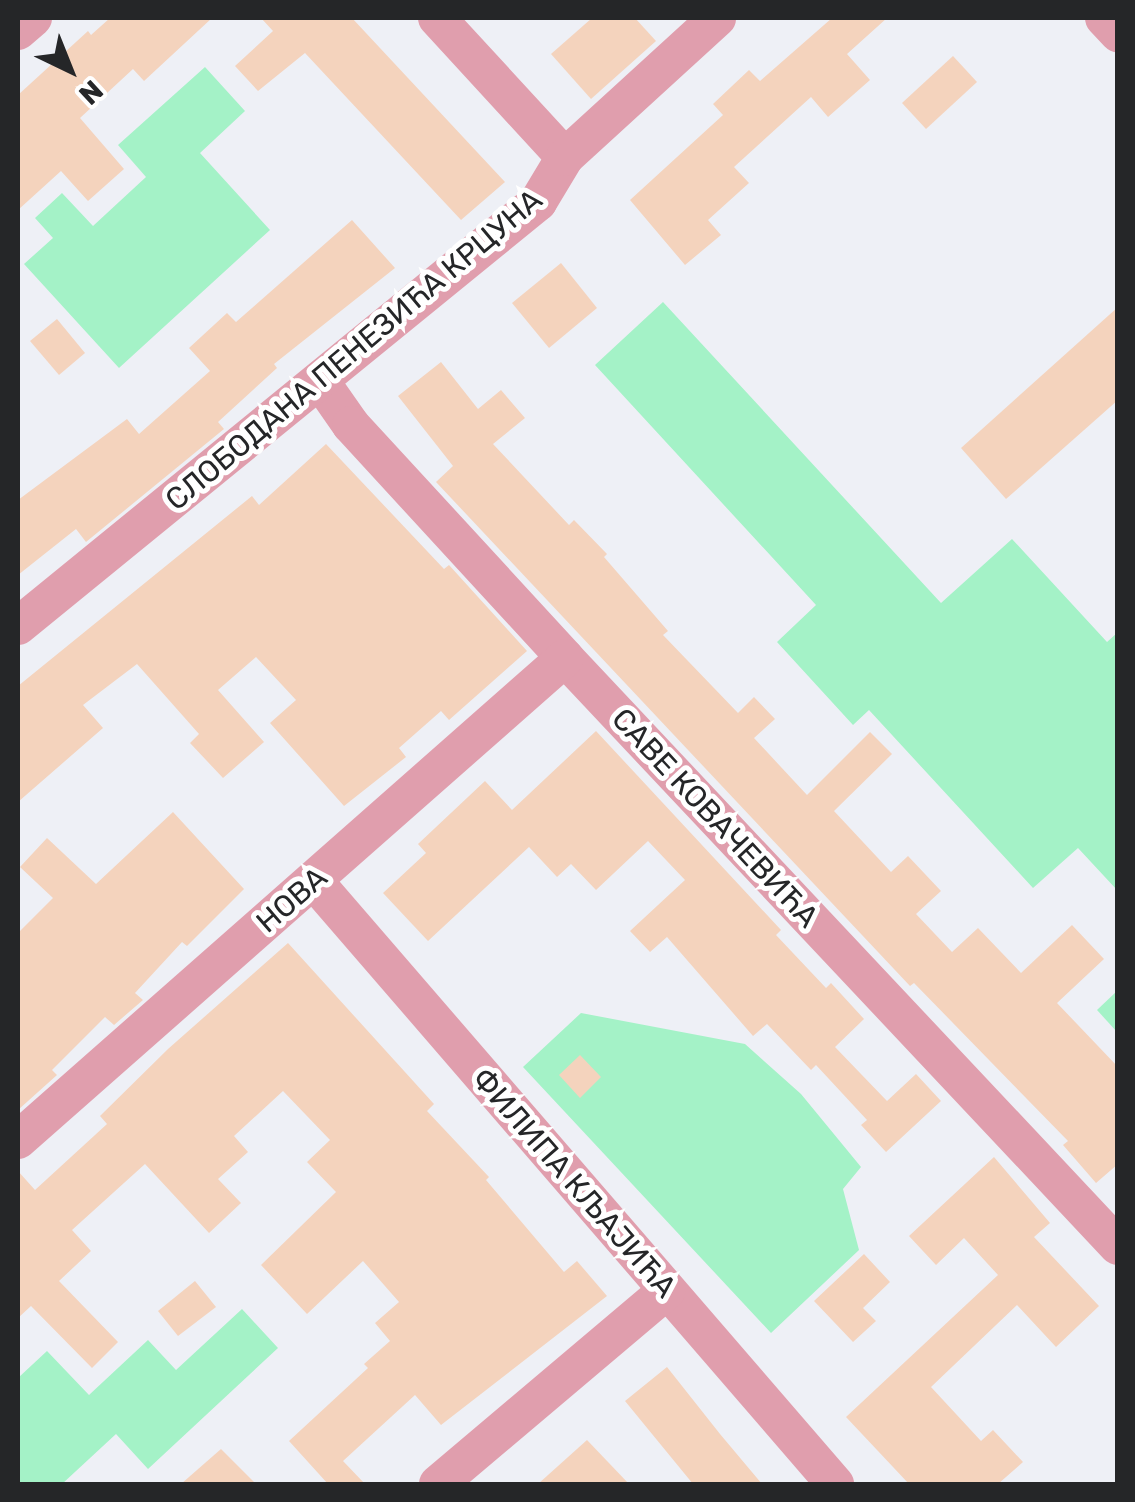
<!DOCTYPE html>
<html>
<head>
<meta charset="utf-8">
<style>
  body { margin:0 }
  #map { position:relative; width:1135px; height:1502px; overflow:hidden; background:#eef0f6; font-family:Rubik,sans-serif }
  div>[style] { position:absolute }
  .green>* { inset:0; background:#a4f2c7 }
  .building>* { inset:0; background:#f4d3bd }
  .minor>* { height:38px; margin:-19px; padding:0 19px; transform-origin:19px; border-radius:19px; background:#e09ead }
  span { translate:-50% -50%; white-space:nowrap; text-align:center; line-height:1.15; -webkit-text-stroke:10px #fff; paint-order:stroke }
  .street-label { font-size:30px; color:#252628 }
  .frame { position:absolute; inset:0; border:20px solid #252628; pointer-events:none }
  .north { position:absolute; left:20px; top:20px; width:100px; height:100px; -webkit-text-stroke:8px #fff; paint-order:stroke; rotate:137deg; font-size:28px; font-weight:700; line-height:40px; text-align:center; color:#252628 }
  .north::after { content:''; display:block; margin:auto; width:35px; height:45px; background:#252628; clip-path:polygon(50% 0,100% 100%,50% 72%,0 100%) }
</style>
</head>
<body>
<div id="map">
  <div class="green">
    <i style="clip-path:polygon(205px 67px,245px 111px,200px 153px,270px 230px,119px 368px,24px 264px,53px 238px,35px 218px,62px 193px,93px 226px,146px 177px,118px 145px)"></i>
    <i style="clip-path:polygon(663px 302px,941px 603px,1012px 539px,1107px 642px,1117px 633px,1117px 890px,1078px 848px,1033px 888px,869px 710px,853px 725px,777px 642px,816px 605px,595px 365px)"></i>
    <i style="clip-path:polygon(1117px 991px,1117px 1032px,1097px 1010px)"></i>
    <i style="clip-path:polygon(581px 1013px,745px 1044px,801px 1094px,861px 1167px,843px 1189px,859px 1250px,771px 1333px,523px 1067px)"></i>
    <i style="clip-path:polygon(242px 1309px,278px 1348px,148px 1469px,116px 1434px,62px 1484px,18px 1484px,18px 1378px,47px 1351px,89px 1395px,148px 1340px,176px 1370px)"></i>
  </div>
  <div class="building">
    <i style="clip-path:polygon(110px 18px,212px 18px,144px 81px,133px 69px,80px 118px,124px 169px,88px 201px,61px 171px,18px 210px,18px 95px,88px 31px,91px 35px)"></i>
    <i style="clip-path:polygon(261px 18px,352px 18px,505px 182px,461px 220px,305px 53px,258px 91px,235px 66px,273px 31px)"></i>
    <i style="clip-path:polygon(592px 18px,635px 18px,656px 41px,591px 99px,551px 54px)"></i>
    <i style="clip-path:polygon(832px 18px,887px 18px,847px 54px,870px 80px,828px 117px,811px 97px,734px 167px,749px 183px,708px 220px,721px 235px,685px 265px,630px 200px,723px 115px,713px 104px,749px 70px,760px 81px)"></i>
    <i style="clip-path:polygon(953px 56px,977px 82px,926px 129px,902px 103px)"></i>
    <i style="clip-path:polygon(352px 220px,395px 268px,274px 364px,277px 368px,218px 422px,224px 429px,86px 542px,76px 529px,18px 575px,18px 500px,127px 419px,139px 434px,210px 371px,189px 348px,227px 313px,236px 322px)"></i>
    <i style="clip-path:polygon(561px 263px,597px 308px,549px 348px,512px 303px)"></i>
    <i style="clip-path:polygon(1118px 307px,1118px 400px,1006px 499px,961px 448px)"></i>
    <i style="clip-path:polygon(57px 319px,85px 353px,59px 375px,30px 341px)"></i>
    <i style="clip-path:polygon(441px 362px,478px 409px,501px 390px,525px 418px,493px 444px,569px 525px,574px 520px,607px 554px,604px 557px,668px 631px,663px 635px,738px 713px,754px 697px,775px 719px,754px 738px,807px 795px,870px 732px,892px 754px,834px 811px,891px 872px,908px 856px,941px 891px,916px 914px,952px 952px,978px 928px,1021px 973px,1072px 925px,1104px 959px,1057px 1003px,1118px 1067px,1118px 1164px,1096px 1183px,1063px 1145px,1068px 1141px,914px 983px,910px 986px,436px 482px,453px 466px,398px 396px)"></i>
    <i style="clip-path:polygon(326px 444px,444px 569px,449px 565px,527px 651px,449px 720px,441px 711px,399px 748px,406px 757px,344px 806px,270px 723px,296px 700px,256px 657px,218px 690px,264px 742px,223px 778px,190px 743px,199px 734px,137px 664px,83px 705px,103px 728px,18px 802px,18px 686px,252px 496px,259px 505px)"></i>
    <i style="clip-path:polygon(596px 731px,781px 930px,776px 935px,826px 988px,831px 983px,864px 1019px,835px 1047px,887px 1101px,916px 1074px,941px 1101px,886px 1152px,861px 1125px,867px 1120px,816px 1065px,811px 1070px,767px 1024px,753px 1036px,667px 937px,650px 952px,630px 931px,685px 880px,648px 841px,596px 890px,571px 864px,557px 877px,529px 847px,428px 941px,383px 893px,426px 853px,418px 844px,485px 781px,512px 810px)"></i>
    <i style="clip-path:polygon(173px 812px,244px 889px,187px 946px,182px 942px,135px 993px,143px 1000px,114px 1025px,105px 1017px,52px 1070px,57px 1075px,18px 1110px,18px 933px,53px 898px,20px 867px,47px 838px,96px 884px)"></i>
    <i style="clip-path:polygon(288px 943px,434px 1104px,427px 1111px,489px 1177px,486px 1180px,564px 1272px,577px 1261px,607px 1296px,441px 1425px,415px 1395px,343px 1461px,365px 1484px,328px 1484px,289px 1441px,368px 1368px,364px 1364px,390px 1341px,375px 1323px,399px 1302px,363px 1261px,307px 1314px,261px 1265px,336px 1192px,307px 1162px,330px 1140px,283px 1091px,234px 1136px,248px 1152px,218px 1179px,241px 1203px,209px 1233px,145px 1164px,72px 1230px,91px 1251px,59px 1281px,118px 1342px,92px 1368px,31px 1306px,18px 1318px,18px 1171px,35px 1190px,107px 1124px,100px 1116px,168px 1049px)"></i>
    <i style="clip-path:polygon(580px 1055px,601px 1077px,580px 1098px,559px 1075px)"></i>
    <i style="clip-path:polygon(994px 1157px,1050px 1223px,1034px 1237px,1099px 1306px,1056px 1347px,1017px 1305px,931px 1387px,981px 1441px,993px 1430px,1023px 1462px,998px 1484px,909px 1484px,846px 1417px,998px 1275px,964px 1238px,936px 1265px,909px 1236px)"></i>
    <i style="clip-path:polygon(864px 1254px,890px 1282px,863px 1308px,876px 1321px,853px 1342px,814px 1301px)"></i>
    <i style="clip-path:polygon(195px 1281px,216px 1307px,178px 1336px,158px 1311px)"></i>
    <i style="clip-path:polygon(667px 1367px,720px 1434px,762px 1484px,693px 1484px,625px 1401px)"></i>
    <i style="clip-path:polygon(587px 1440px,629px 1484px,538px 1484px)"></i>
    <i style="clip-path:polygon(221px 1449px,256px 1484px,181px 1484px)"></i>
  </div>
  <div class="minor">
    <i style="left:437px;top:18px;width:189px;rotate:47.4deg"></i>
    <i style="left:1104px;top:18px;width:21px;rotate:47deg"></i>
    <i style="left:18px;top:31px;width:20px;rotate:-41deg"></i>
    <i style="left:321px;top:382px;width:52px;rotate:55.1deg"></i>
    <i style="left:351px;top:425px;width:316px;rotate:47.4deg"></i>
    <i style="left:565px;top:658px;width:807px;rotate:46.76deg"></i>
    <i style="left:18px;top:626px;width:671px;rotate:-39.19deg"></i>
    <i style="left:538px;top:202px;width:52px;rotate:-59deg"></i>
    <i style="left:565px;top:157px;width:206px;rotate:-42.4deg"></i>
    <i style="left:314px;top:881px;width:797px;rotate:49.17deg"></i>
    <i style="left:18px;top:1140px;width:729px;rotate:-41.39deg"></i>
    <i style="left:438px;top:1484px;width:299px;rotate:-40.2deg"></i>
  </div>
  <div class="street-label">
    <span style="left:354px;top:350px;rotate:-40deg">СЛОБОДАНА ПЕНЕЗИЋА КРЦУНА</span>
    <span style="left:715px;top:818px;rotate:47deg">САВЕ КОВАЧЕВИЋА</span>
    <span style="left:292px;top:900px;rotate:-41deg">НОВА</span>
    <span style="left:574px;top:1183px;rotate:49deg">ФИЛИПА КЉАЈИЋА</span>
  </div>
  <div class="frame"></div>
  <div class="north">N</div>
</div>
</body>
</html>
